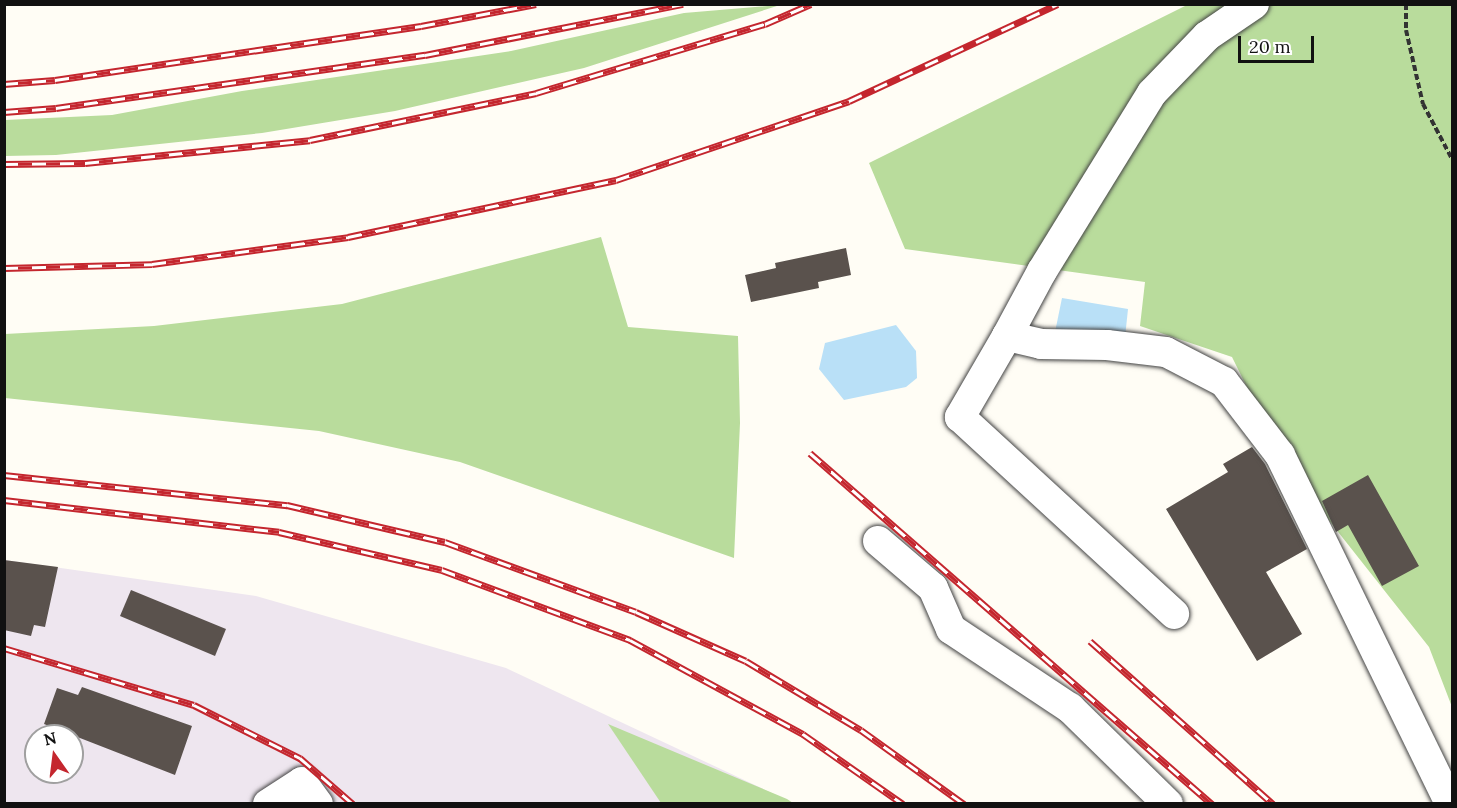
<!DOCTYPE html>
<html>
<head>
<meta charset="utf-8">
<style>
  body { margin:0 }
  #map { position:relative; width:1457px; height:808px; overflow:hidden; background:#fffdf5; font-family:Lora,serif }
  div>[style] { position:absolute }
  .industrial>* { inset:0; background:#eee6ef }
  .forest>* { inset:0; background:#b9dc9c }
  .water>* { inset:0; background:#b9e0f7 }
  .building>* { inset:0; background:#5a524d }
  .path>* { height:4px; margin-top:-2px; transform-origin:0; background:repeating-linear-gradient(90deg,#333 0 6px,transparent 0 9px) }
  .roads { filter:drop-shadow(0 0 2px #444) drop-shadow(0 0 2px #444) }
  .minor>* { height:30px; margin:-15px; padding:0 15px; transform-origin:15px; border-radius:15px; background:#fff }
  .rail>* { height:7px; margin-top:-3.5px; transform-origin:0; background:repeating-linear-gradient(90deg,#fff 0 14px,#c4262e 0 28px); box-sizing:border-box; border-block:2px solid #c4262e }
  span { translate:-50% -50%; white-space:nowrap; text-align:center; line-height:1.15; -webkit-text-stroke:6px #fff; paint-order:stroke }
  .frame { position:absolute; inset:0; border:6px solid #111; pointer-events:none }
  .north { position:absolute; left:24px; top:724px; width:60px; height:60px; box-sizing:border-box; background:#fff; border:2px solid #a0a0a0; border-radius:50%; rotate:346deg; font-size:16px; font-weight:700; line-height:24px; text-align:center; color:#111 }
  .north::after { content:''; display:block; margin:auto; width:21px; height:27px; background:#c4262e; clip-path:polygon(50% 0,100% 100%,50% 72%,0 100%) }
  .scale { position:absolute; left:1238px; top:36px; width:76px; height:27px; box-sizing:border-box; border:3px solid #111; border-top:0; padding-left:8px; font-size:18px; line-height:21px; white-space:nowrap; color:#111; -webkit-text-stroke:4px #fff; paint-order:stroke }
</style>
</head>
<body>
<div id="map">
  <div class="industrial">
    <i style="clip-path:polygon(evenodd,5px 560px,256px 596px,506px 668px,793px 803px,5px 804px,5px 560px,36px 736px,72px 736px,72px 772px,36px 772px,36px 736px)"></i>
  </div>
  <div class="forest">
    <i style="clip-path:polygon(780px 5px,584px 68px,395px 111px,262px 133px,56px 155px,5px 156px,5px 120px,112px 115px,242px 91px,511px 51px,684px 13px)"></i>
    <i style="clip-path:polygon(1187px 5px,1452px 5px,1452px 707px,1429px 647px,1286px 466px,1232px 357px,1140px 326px,1145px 282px,905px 249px,869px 163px)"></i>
    <i style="clip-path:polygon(601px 237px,628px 327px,738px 336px,740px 423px,734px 558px,460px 462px,319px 431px,5px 398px,5px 334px,154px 326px,342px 304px)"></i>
    <i style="clip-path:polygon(608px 724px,787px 799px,793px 803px,661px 803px)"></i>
  </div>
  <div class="water">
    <i style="clip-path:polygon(1062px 298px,1128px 309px,1124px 347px,1054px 337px)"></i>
    <i style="clip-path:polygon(896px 325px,916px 351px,917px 378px,906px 387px,844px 400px,819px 369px,825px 343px)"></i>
  </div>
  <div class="building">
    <i style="clip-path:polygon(846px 248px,851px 275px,818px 282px,819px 288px,751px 302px,745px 275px,776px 268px,775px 263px)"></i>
    <i style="clip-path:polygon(1252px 447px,1265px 464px,1307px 549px,1266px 572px,1302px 634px,1257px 661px,1166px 509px,1228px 472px,1223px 464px)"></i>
    <i style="clip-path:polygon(1368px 475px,1419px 566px,1382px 586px,1348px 525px,1336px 532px,1322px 501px)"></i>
    <i style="clip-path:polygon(4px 560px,58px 567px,45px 627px,34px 625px,31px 636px,4px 630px)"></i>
    <i style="clip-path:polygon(131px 590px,226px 629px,215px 656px,120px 616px)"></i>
    <i style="clip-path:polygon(82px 687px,192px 726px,175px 775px,44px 724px,57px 688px,78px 695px)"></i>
  </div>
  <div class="path">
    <i style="left:1406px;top:4px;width:26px;rotate:90deg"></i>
    <i style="left:1406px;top:30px;width:76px;rotate:77.1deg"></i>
    <i style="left:1423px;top:104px;width:62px;rotate:62.2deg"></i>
  </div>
  <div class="roads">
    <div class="minor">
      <i style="left:1254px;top:4px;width:57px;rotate:145.8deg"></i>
      <i style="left:1207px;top:36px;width:79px;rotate:134deg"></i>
      <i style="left:1152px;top:93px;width:209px;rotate:121.7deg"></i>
      <i style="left:1042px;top:271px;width:74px;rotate:118.3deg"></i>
      <i style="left:1007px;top:336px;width:35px;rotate:13deg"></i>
      <i style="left:1041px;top:344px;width:66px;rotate:0.9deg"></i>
      <i style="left:1107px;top:345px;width:59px;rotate:6.8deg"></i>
      <i style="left:1166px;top:352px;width:65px;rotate:27.3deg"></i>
      <i style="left:1224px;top:382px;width:92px;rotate:52.5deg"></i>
      <i style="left:1280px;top:455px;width:388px;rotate:64deg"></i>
      <i style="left:1007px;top:336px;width:94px;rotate:120.1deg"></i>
      <i style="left:960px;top:417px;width:291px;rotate:42.6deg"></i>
      <i style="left:878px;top:541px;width:72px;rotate:40.5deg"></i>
      <i style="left:933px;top:588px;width:45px;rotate:66.3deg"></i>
      <i style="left:951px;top:629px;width:143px;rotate:33.6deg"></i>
      <i style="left:1070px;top:708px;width:137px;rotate:44.4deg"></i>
      <i style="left:268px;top:804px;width:40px;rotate:-32.9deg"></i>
      <i style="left:302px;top:782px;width:27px;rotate:54deg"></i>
    </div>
  </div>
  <div class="rail">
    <i style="left:4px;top:84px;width:51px;rotate:-4.5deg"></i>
    <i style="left:55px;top:80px;width:370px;rotate:-8.4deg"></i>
    <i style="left:421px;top:26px;width:117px;rotate:-10.8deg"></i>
    <i style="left:4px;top:112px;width:52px;rotate:-4.4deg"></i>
    <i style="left:56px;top:108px;width:373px;rotate:-8.2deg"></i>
    <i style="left:425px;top:55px;width:263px;rotate:-11.2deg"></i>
    <i style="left:4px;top:164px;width:81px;rotate:-0.7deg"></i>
    <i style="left:85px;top:163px;width:226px;rotate:-5.8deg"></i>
    <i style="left:310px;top:140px;width:231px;rotate:-11.7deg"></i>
    <i style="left:536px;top:93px;width:239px;rotate:-16.8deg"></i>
    <i style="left:765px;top:24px;width:50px;rotate:-23.5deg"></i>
    <i style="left:4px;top:268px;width:148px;rotate:-1.5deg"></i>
    <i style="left:152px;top:264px;width:198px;rotate:-7.8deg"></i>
    <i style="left:348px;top:237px;width:274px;rotate:-12deg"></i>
    <i style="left:616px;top:180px;width:246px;rotate:-18.7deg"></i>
    <i style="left:849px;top:101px;width:230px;rotate:-24.9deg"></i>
    <i style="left:810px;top:453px;width:534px;rotate:41.13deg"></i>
    <i style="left:4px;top:475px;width:285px;rotate:6.1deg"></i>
    <i style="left:287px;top:505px;width:162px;rotate:13.2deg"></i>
    <i style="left:445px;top:542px;width:203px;rotate:20.1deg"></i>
    <i style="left:636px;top:612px;width:120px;rotate:24deg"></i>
    <i style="left:746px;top:661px;width:134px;rotate:31deg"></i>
    <i style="left:861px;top:730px;width:127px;rotate:35.7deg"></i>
    <i style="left:4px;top:500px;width:277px;rotate:6.6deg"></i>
    <i style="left:279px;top:532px;width:167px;rotate:13.1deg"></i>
    <i style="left:442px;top:570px;width:201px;rotate:20.4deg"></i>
    <i style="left:630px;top:640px;width:197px;rotate:28.5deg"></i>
    <i style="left:803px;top:734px;width:122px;rotate:35deg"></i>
    <i style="left:1090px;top:641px;width:245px;rotate:41.7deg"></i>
    <i style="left:4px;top:648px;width:198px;rotate:16.7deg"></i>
    <i style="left:194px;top:705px;width:119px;rotate:26.6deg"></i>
    <i style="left:300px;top:758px;width:70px;rotate:41deg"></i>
  </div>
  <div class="frame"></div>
  <div class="north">N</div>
  <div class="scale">20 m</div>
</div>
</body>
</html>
